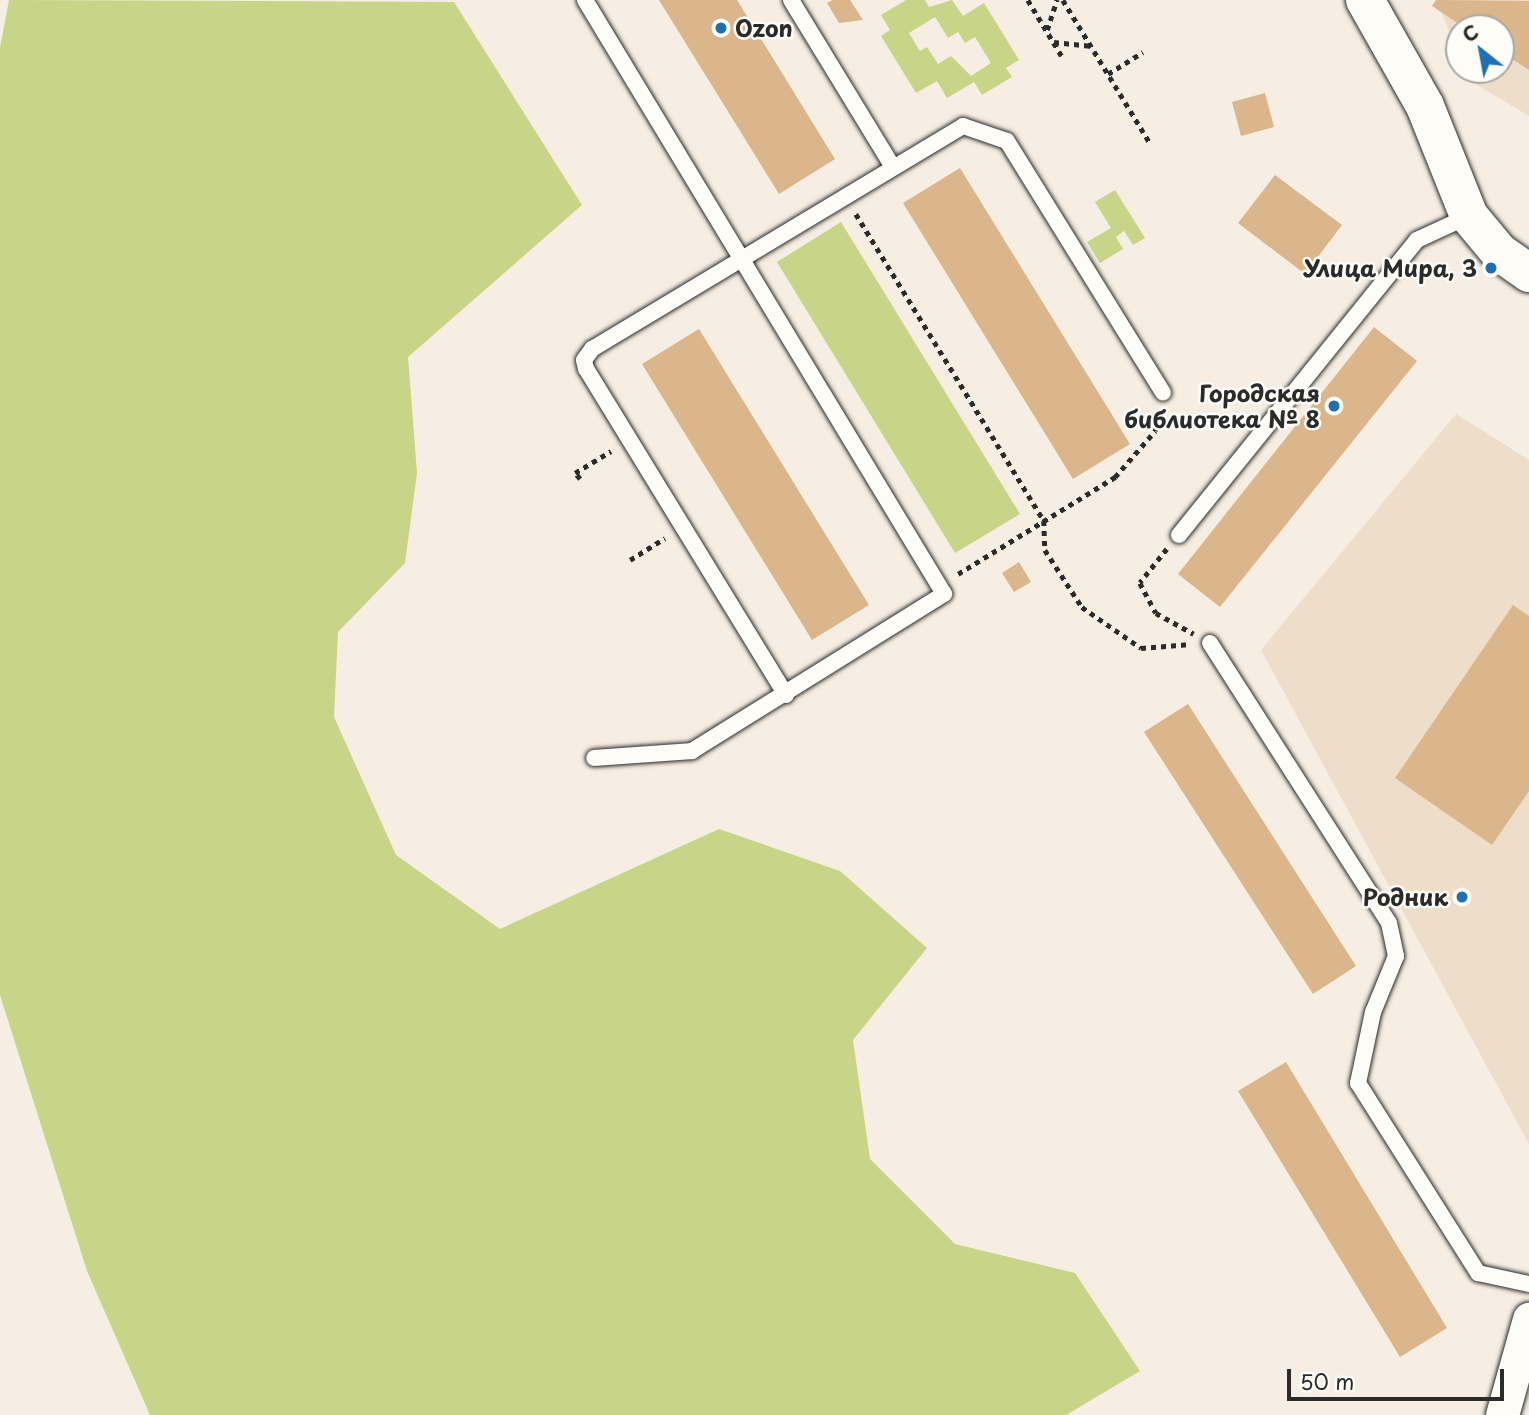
<!DOCTYPE html>
<html>
<head>
<meta charset="utf-8">
<style>
  body { margin:0 }
  #map { position:relative; width:1529px; height:1415px; overflow:hidden; background:#f6eee2; font-family:"Playpen Sans",sans-serif }
  div>[style] { position:absolute }
  .built>* { inset:0; background:#eeddc8 }
  .green>* { inset:0; background:#c8d487 }
  .building>* { inset:0; background:#dbb58c }
  .path>* { height:4.5px; margin-top:-2.25px; transform-origin:0; background:repeating-linear-gradient(90deg,#2b2b2b 0 5px,transparent 0 10px) }
  .roads { filter:drop-shadow(0 0 2px #2b2b2b) drop-shadow(0 0 2px #2b2b2b) }
  .lane>* { height:16px; margin:-8px; padding:0 8px; transform-origin:8px; border-radius:8px; background:#fdfcf7 }
  .street>* { height:33px; margin:-16.5px; padding:0 16.5px; transform-origin:16.5px; border-radius:16.5px; background:#fdfcf7 }
  .secondary>* { height:38px; margin:-19px; padding:0 19px; transform-origin:19px; border-radius:19px; background:#fdfcf7 }
  .dots>* { width:19px; height:19px; translate:-50% -50%; box-sizing:border-box; border:4px solid #fdfcf7; border-radius:50% }
  span { translate:-50% -50%; white-space:nowrap; text-align:center; line-height:1.15; -webkit-text-stroke:5px #fdfcf7; paint-order:stroke }
  .poi-label { font-size:23px; color:#2b2b2b; font-weight:700 }
  .left { translate:0 -50%; text-align:left }
  .right { translate:-100% -50%; text-align:right }
  .north { position:absolute; left:1445px; top:14px; width:70px; height:70px; box-sizing:border-box; background:#fdfcf7; border:2px solid #a9a8a5; border-radius:50%; rotate:329deg; font-size:19px; font-weight:700; line-height:28px; text-align:center; color:#2b2b2b }
  .north::after { content:''; display:block; margin:auto; width:24px; height:32px; background:#1f6fb2; clip-path:polygon(50% 0,100% 100%,50% 72%,0 100%) }
  .scale { position:absolute; left:1287px; top:1369px; width:217px; height:32px; box-sizing:border-box; border:4px solid #2b2b2b; border-top:0; padding-left:9px; font-size:21px; line-height:24px; white-space:nowrap; color:#2b2b2b; -webkit-text-stroke:5px #fdfcf7; paint-order:stroke }
</style>
</head>
<body>
<div id="map">
  <div class="built">
    <i style="clip-path:polygon(1437px 0,1529px 0,1529px 116px,1467px 79px,1464px 70px,1501px 70px,1501px 28px,1459px 28px,1459px 58px)"></i>
    <i style="clip-path:polygon(1456px 414px,1529px 460px,1529px 1144px,1261px 650px)"></i>
  </div>
  <div class="green">
    <i style="clip-path:polygon(9px 0,454px 2px,582px 205px,408px 357px,417px 473px,405px 563px,338px 632px,334px 717px,396px 855px,500px 929px,719px 829px,840px 871px,927px 948px,853px 1040px,870px 1159px,955px 1244px,1075px 1273px,1140px 1371px,1066px 1415px,150px 1415px,87px 1271px,0 995px,0 48px)"></i>
    <i style="clip-path:polygon(evenodd,906px 0,925px 0,929px 7px,952px 0,963px 16px,984px 3px,1019px 60px,1006px 68px,1012px 77px,982px 95px,974px 82px,947px 98px,937px 81px,916px 93px,881px 36px,890px 30px,881px 15px,906px 0,935px 17px,948px 38px,958px 32px,965px 43px,975px 37px,991px 63px,971px 76px,951px 56px,938px 64px,927px 47px,920px 51px,909px 33px,935px 17px)"></i>
    <i style="clip-path:polygon(1115px 190px,1145px 238px,1133px 245px,1124px 231px,1116px 237px,1123px 249px,1100px 263px,1087px 242px,1111px 228px,1095px 202px)"></i>
    <i style="clip-path:polygon(841px 222px,1020px 514px,955px 553px,777px 262px)"></i>
  </div>
  <div class="building">
    <i style="clip-path:polygon(659px 0,737px 0,835px 159px,779px 194px)"></i>
    <i style="clip-path:polygon(833px 0,850px 0,863px 20px,839px 23px,827px 3px)"></i>
    <i style="clip-path:polygon(1436px 0,1529px 1px,1529px 70px,1501px 52px,1501px 28px,1465px 28px,1432px 6px)"></i>
    <i style="clip-path:polygon(1265px 93px,1274px 127px,1241px 136px,1232px 102px)"></i>
    <i style="clip-path:polygon(960px 168px,1130px 444px,1073px 479px,903px 203px)"></i>
    <i style="clip-path:polygon(1275px 175px,1342px 225px,1305px 274px,1238px 223px)"></i>
    <i style="clip-path:polygon(1374px 327px,1417px 361px,1220px 607px,1178px 574px)"></i>
    <i style="clip-path:polygon(699px 329px,869px 605px,812px 640px,642px 364px)"></i>
    <i style="clip-path:polygon(1019px 562px,1031px 582px,1014px 592px,1002px 573px)"></i>
    <i style="clip-path:polygon(1513px 605px,1529px 616px,1529px 791px,1492px 845px,1395px 778px)"></i>
    <i style="clip-path:polygon(1188px 704px,1356px 966px,1313px 994px,1144px 732px)"></i>
    <i style="clip-path:polygon(1286px 1062px,1447px 1328px,1400px 1357px,1238px 1091px)"></i>
  </div>
  <div class="path">
    <i style="left:1028px;top:0;width:68px;rotate:58.9deg"></i>
    <i style="left:1063px;top:0;width:167px;rotate:58.7deg"></i>
    <i style="left:1047px;top:30px;width:32px;rotate:-72deg"></i>
    <i style="left:1054px;top:42px;width:36px;rotate:6deg"></i>
    <i style="left:1108px;top:74px;width:41px;rotate:-32.2deg"></i>
    <i style="left:856px;top:214px;width:360px;rotate:58.5deg"></i>
    <i style="left:1044px;top:521px;width:29px;rotate:88deg"></i>
    <i style="left:1045px;top:550px;width:68px;rotate:57deg"></i>
    <i style="left:1082px;top:607px;width:72px;rotate:34.8deg"></i>
    <i style="left:1141px;top:648px;width:50px;rotate:-4.6deg"></i>
    <i style="left:580px;top:479px;width:8px;rotate:-130deg"></i>
    <i style="left:575px;top:473px;width:42px;rotate:-31.4deg"></i>
    <i style="left:1167px;top:549px;width:43px;rotate:128.5deg"></i>
    <i style="left:1140px;top:583px;width:34px;rotate:62deg"></i>
    <i style="left:1156px;top:613px;width:43px;rotate:28.9deg"></i>
    <i style="left:630px;top:560px;width:41px;rotate:-32.2deg"></i>
    <i style="left:958px;top:574px;width:185px;rotate:-31.7deg"></i>
    <i style="left:1115px;top:477px;width:61px;rotate:-49deg"></i>
    <i style="left:1155px;top:431px;width:19px;rotate:-78deg"></i>
  </div>
  <div class="roads">
    <div class="lane">
      <i style="left:585px;top:0;width:694px;rotate:58.85deg"></i>
      <i style="left:944px;top:594px;width:297px;rotate:148.1deg"></i>
      <i style="left:692px;top:751px;width:98px;rotate:175.9deg"></i>
      <i style="left:791px;top:0;width:196px;rotate:58.6deg"></i>
      <i style="left:1179px;top:535px;width:379px;rotate:-51.1deg"></i>
      <i style="left:1417px;top:240px;width:57px;rotate:-24.8deg"></i>
      <i style="left:1210px;top:643px;width:332px;rotate:57.4deg"></i>
      <i style="left:1389px;top:923px;width:34px;rotate:78deg"></i>
      <i style="left:1396px;top:956px;width:61px;rotate:112.3deg"></i>
      <i style="left:1373px;top:1012px;width:73px;rotate:101.9deg"></i>
      <i style="left:1358px;top:1083px;width:225px;rotate:57.7deg"></i>
      <i style="left:1478px;top:1273px;width:52px;rotate:12.2deg"></i>
      <i style="left:786px;top:695px;width:382px;rotate:-121.5deg"></i>
      <i style="left:586px;top:369px;width:9px;rotate:-103deg"></i>
      <i style="left:584px;top:360px;width:14px;rotate:-54deg"></i>
      <i style="left:592px;top:349px;width:433px;rotate:-31deg"></i>
      <i style="left:963px;top:126px;width:46px;rotate:18.8deg"></i>
      <i style="left:1007px;top:141px;width:296px;rotate:58.2deg"></i>
    </div>
    <div class="street">
      <i style="left:1502px;top:1415px;width:100px;rotate:-74.3deg"></i>
    </div>
    <div class="secondary">
      <i style="left:1365px;top:0;width:122px;rotate:60.5deg"></i>
      <i style="left:1425px;top:106px;width:118px;rotate:68.2deg"></i>
      <i style="left:1469px;top:216px;width:47px;rotate:50.2deg"></i>
      <i style="left:1499px;top:252px;width:37px;rotate:35deg"></i>
    </div>
  </div>
  <div class="dots">
    <i style="left:721px;top:28px;background:#1f6fb2"></i>
    <i style="left:1491px;top:268px;background:#1f6fb2"></i>
    <i style="left:1334px;top:406px;background:#1f6fb2"></i>
    <i style="left:1462px;top:897px;background:#1f6fb2"></i>
  </div>
  <div class="poi-label">
    <span class="left" style="left:735px;top:28px">Ozon</span>
    <span class="right" style="left:1477px;top:268px">Улица Мира, 3</span>
    <span class="right" style="left:1320px;top:406px">Городская<br>библиотека № 8</span>
    <span class="right" style="left:1448px;top:897px">Родник</span>
  </div>
  <div class="north">С</div>
  <div class="scale">50 m</div>
</div>
</body>
</html>
